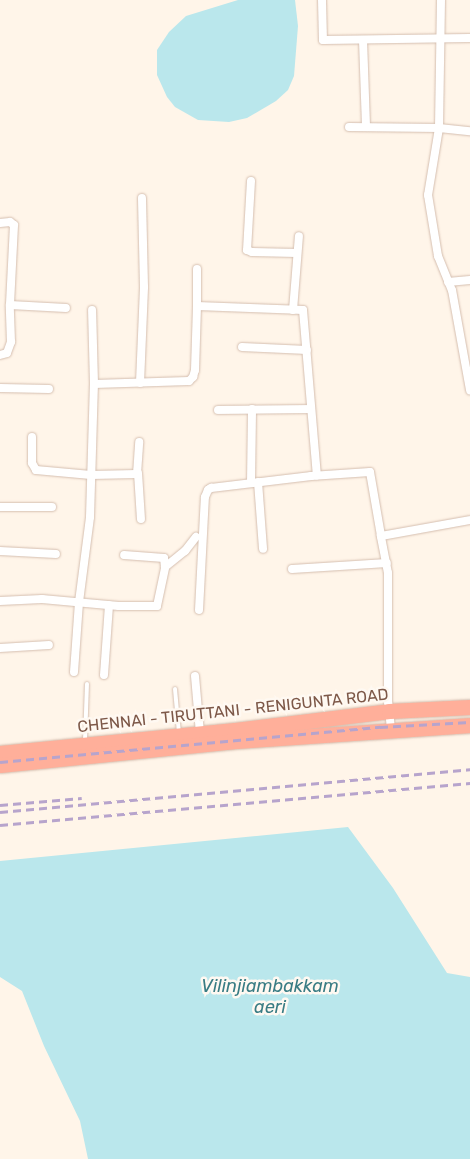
<!DOCTYPE html>
<html>
<head>
<meta charset="utf-8">
<style>
  body { margin:0 }
  #map { position:relative; width:470px; height:1159px; overflow:hidden; background:#fff5e9; font-family:Rubik,sans-serif }
  div>[style] { position:absolute }
  .water>* { inset:0; background:#bae7ec }
  .roads { filter:drop-shadow(0 0 1px #d5beaf) drop-shadow(0 0 1px #d5beaf) }
  .lane>* { height:4px; margin:-2px; padding:0 2px; transform-origin:2px; border-radius:2px; background:#fff }
  .street>* { height:8px; margin:-4px; padding:0 4px; transform-origin:4px; border-radius:4px; background:#fff }
  .highway>* { height:15px; margin:-7.5px; padding:0 7.5px; transform-origin:7.5px; border-radius:7.5px; background:#ffaf9a }
  .rail>* { height:2.5px; margin-top:-1.25px; transform-origin:0; background:repeating-linear-gradient(90deg,#b7a4cc 0 8px,transparent 0 13px) }
  span { translate:-50% -50%; white-space:nowrap; text-align:center; line-height:1.15; -webkit-text-stroke:5px #fff9f2; paint-order:stroke }
  .street-label { font-size:16px; color:#7d5848 }
  .water-label { font-size:18px; color:#397c84; font-style:italic }
</style>
</head>
<body>
<div id="map">
  <div class="water">
    <i style="clip-path:polygon(238px 0,295px 0,298px 26px,294px 76px,288px 90px,276px 101px,247px 118px,229px 122px,198px 120px,175px 107px,167px 97px,157px 75px,157px 50px,169px 32px,186px 16px)"></i>
    <i style="clip-path:polygon(348px 827px,393px 888px,447px 973px,470px 977px,470px 1159px,88px 1159px,80px 1121px,44px 1046px,22px 991px,0 977px,0 861px)"></i>
  </div>
  <div class="roads">
    <div class="lane">
      <i style="left:175px;top:689px;width:44px;rotate:84.8deg"></i>
      <i style="left:85px;top:741px;width:57px;rotate:-88deg"></i>
    </div>
    <div class="street">
      <i style="left:322px;top:0;width:40px;rotate:88.6deg"></i>
      <i style="left:323px;top:40px;width:147px;rotate:-0.8deg"></i>
      <i style="left:441px;top:0;width:128px;rotate:90.9deg"></i>
      <i style="left:439px;top:128px;width:68px;rotate:99.3deg"></i>
      <i style="left:428px;top:195px;width:62px;rotate:80.7deg"></i>
      <i style="left:438px;top:256px;width:37px;rotate:68deg"></i>
      <i style="left:452px;top:290px;width:102px;rotate:79.8deg"></i>
      <i style="left:363px;top:40px;width:87px;rotate:88deg"></i>
      <i style="left:349px;top:127px;width:90px;rotate:0.6deg"></i>
      <i style="left:439px;top:128px;width:31px;rotate:6deg"></i>
      <i style="left:251px;top:181px;width:69px;rotate:93.3deg"></i>
      <i style="left:247px;top:250px;width:5px;rotate:22deg"></i>
      <i style="left:252px;top:252px;width:45px;rotate:1.3deg"></i>
      <i style="left:0;top:223px;width:10px;rotate:-6deg"></i>
      <i style="left:10px;top:222px;width:5px;rotate:37deg"></i>
      <i style="left:14px;top:225px;width:80px;rotate:92.9deg"></i>
      <i style="left:10px;top:305px;width:56px;rotate:3.1deg"></i>
      <i style="left:197px;top:269px;width:37px;rotate:90deg"></i>
      <i style="left:197px;top:306px;width:106px;rotate:2.2deg"></i>
      <i style="left:303px;top:310px;width:166px;rotate:85.2deg"></i>
      <i style="left:448px;top:282px;width:22px;rotate:-5deg"></i>
      <i style="left:293px;top:310px;width:74px;rotate:-85.4deg"></i>
      <i style="left:242px;top:347px;width:65px;rotate:2.6deg"></i>
      <i style="left:0;top:355px;width:7px;rotate:-16deg"></i>
      <i style="left:7px;top:353px;width:12px;rotate:-70deg"></i>
      <i style="left:11px;top:342px;width:37px;rotate:-92deg"></i>
      <i style="left:140px;top:383px;width:96px;rotate:-87.6deg"></i>
      <i style="left:144px;top:287px;width:89px;rotate:-91.3deg"></i>
      <i style="left:94px;top:384px;width:95px;rotate:-1.8deg"></i>
      <i style="left:189px;top:381px;width:6px;rotate:-45deg"></i>
      <i style="left:193px;top:377px;width:7px;rotate:-74deg"></i>
      <i style="left:195px;top:370px;width:64px;rotate:-88.2deg"></i>
      <i style="left:0;top:388px;width:49px;rotate:1.2deg"></i>
      <i style="left:218px;top:410px;width:92px;rotate:-0.6deg"></i>
      <i style="left:32px;top:437px;width:26px;rotate:90deg"></i>
      <i style="left:32px;top:463px;width:8px;rotate:60deg"></i>
      <i style="left:36px;top:470px;width:55px;rotate:5.2deg"></i>
      <i style="left:91px;top:475px;width:46px;rotate:-1.2deg"></i>
      <i style="left:137px;top:474px;width:32px;rotate:-86deg"></i>
      <i style="left:138px;top:473px;width:46px;rotate:86.3deg"></i>
      <i style="left:258px;top:482px;width:67px;rotate:85.7deg"></i>
      <i style="left:251px;top:483px;width:74px;rotate:-89.2deg"></i>
      <i style="left:0;top:507px;width:52px"></i>
      <i style="left:0;top:551px;width:56px;rotate:3.1deg"></i>
      <i style="left:165px;top:567px;width:26px;rotate:-39deg"></i>
      <i style="left:185px;top:551px;width:18px;rotate:-52deg"></i>
      <i style="left:292px;top:569px;width:95px;rotate:-3.6deg"></i>
      <i style="left:0;top:601px;width:42px;rotate:-2.7deg"></i>
      <i style="left:42px;top:599px;width:77px;rotate:5.2deg"></i>
      <i style="left:119px;top:606px;width:38px"></i>
      <i style="left:157px;top:606px;width:40px;rotate:-78deg"></i>
      <i style="left:165px;top:567px;width:9px;rotate:-96deg"></i>
      <i style="left:164px;top:558px;width:40px;rotate:-175.7deg"></i>
      <i style="left:199px;top:610px;width:113px;rotate:-87deg"></i>
      <i style="left:205px;top:497px;width:8px;rotate:-67deg"></i>
      <i style="left:208px;top:490px;width:4px;rotate:-34deg"></i>
      <i style="left:211px;top:488px;width:101px;rotate:-6.8deg"></i>
      <i style="left:311px;top:476px;width:59px;rotate:-3.9deg"></i>
      <i style="left:370px;top:472px;width:65px;rotate:80.2deg"></i>
      <i style="left:0;top:648px;width:49px;rotate:-3.5deg"></i>
      <i style="left:74px;top:672px;width:70px;rotate:-85.9deg"></i>
      <i style="left:79px;top:602px;width:86px;rotate:-82.6deg"></i>
      <i style="left:90px;top:517px;width:133px;rotate:-88.3deg"></i>
      <i style="left:94px;top:384px;width:74px;rotate:-91.5deg"></i>
      <i style="left:104px;top:675px;width:70px;rotate:-85.9deg"></i>
      <i style="left:195px;top:676px;width:57px;rotate:85deg"></i>
      <i style="left:391px;top:729px;width:27px;rotate:-96deg"></i>
      <i style="left:388px;top:702px;width:129px;rotate:-90deg"></i>
      <i style="left:388px;top:573px;width:38px;rotate:-101deg"></i>
      <i style="left:381px;top:536px;width:90px;rotate:-10.2deg"></i>
    </div>
    <div class="highway">
      <i style="left:0;top:753px;width:236px;rotate:-5.6deg"></i>
      <i style="left:235px;top:730px;width:155px;rotate:-7deg"></i>
      <i style="left:389px;top:711px;width:81px;rotate:-2.8deg"></i>
      <i style="left:0;top:765px;width:237px;rotate:-5.8deg"></i>
      <i style="left:236px;top:741px;width:235px;rotate:-3.9deg"></i>
    </div>
  </div>
  <div class="rail">
    <i style="left:0;top:762px;width:382px;rotate:-5.3deg"></i>
    <i style="left:380px;top:727px;width:90px;rotate:-3.2deg"></i>
    <i style="left:0;top:805px;width:82px;rotate:-4.9deg"></i>
    <i style="left:0;top:812px;width:472px;rotate:-5.2deg"></i>
    <i style="left:0;top:825px;width:472px;rotate:-5.1deg"></i>
  </div>
  <div class="street-label">
    <span style="left:233px;top:711px;rotate:-6deg">CHENNAI - TIRUTTANI - RENIGUNTA ROAD</span>
  </div>
  <div class="water-label">
    <span style="left:270px;top:997px">Vilinjiambakkam<br>aeri</span>
  </div>
</div>
</body>
</html>
